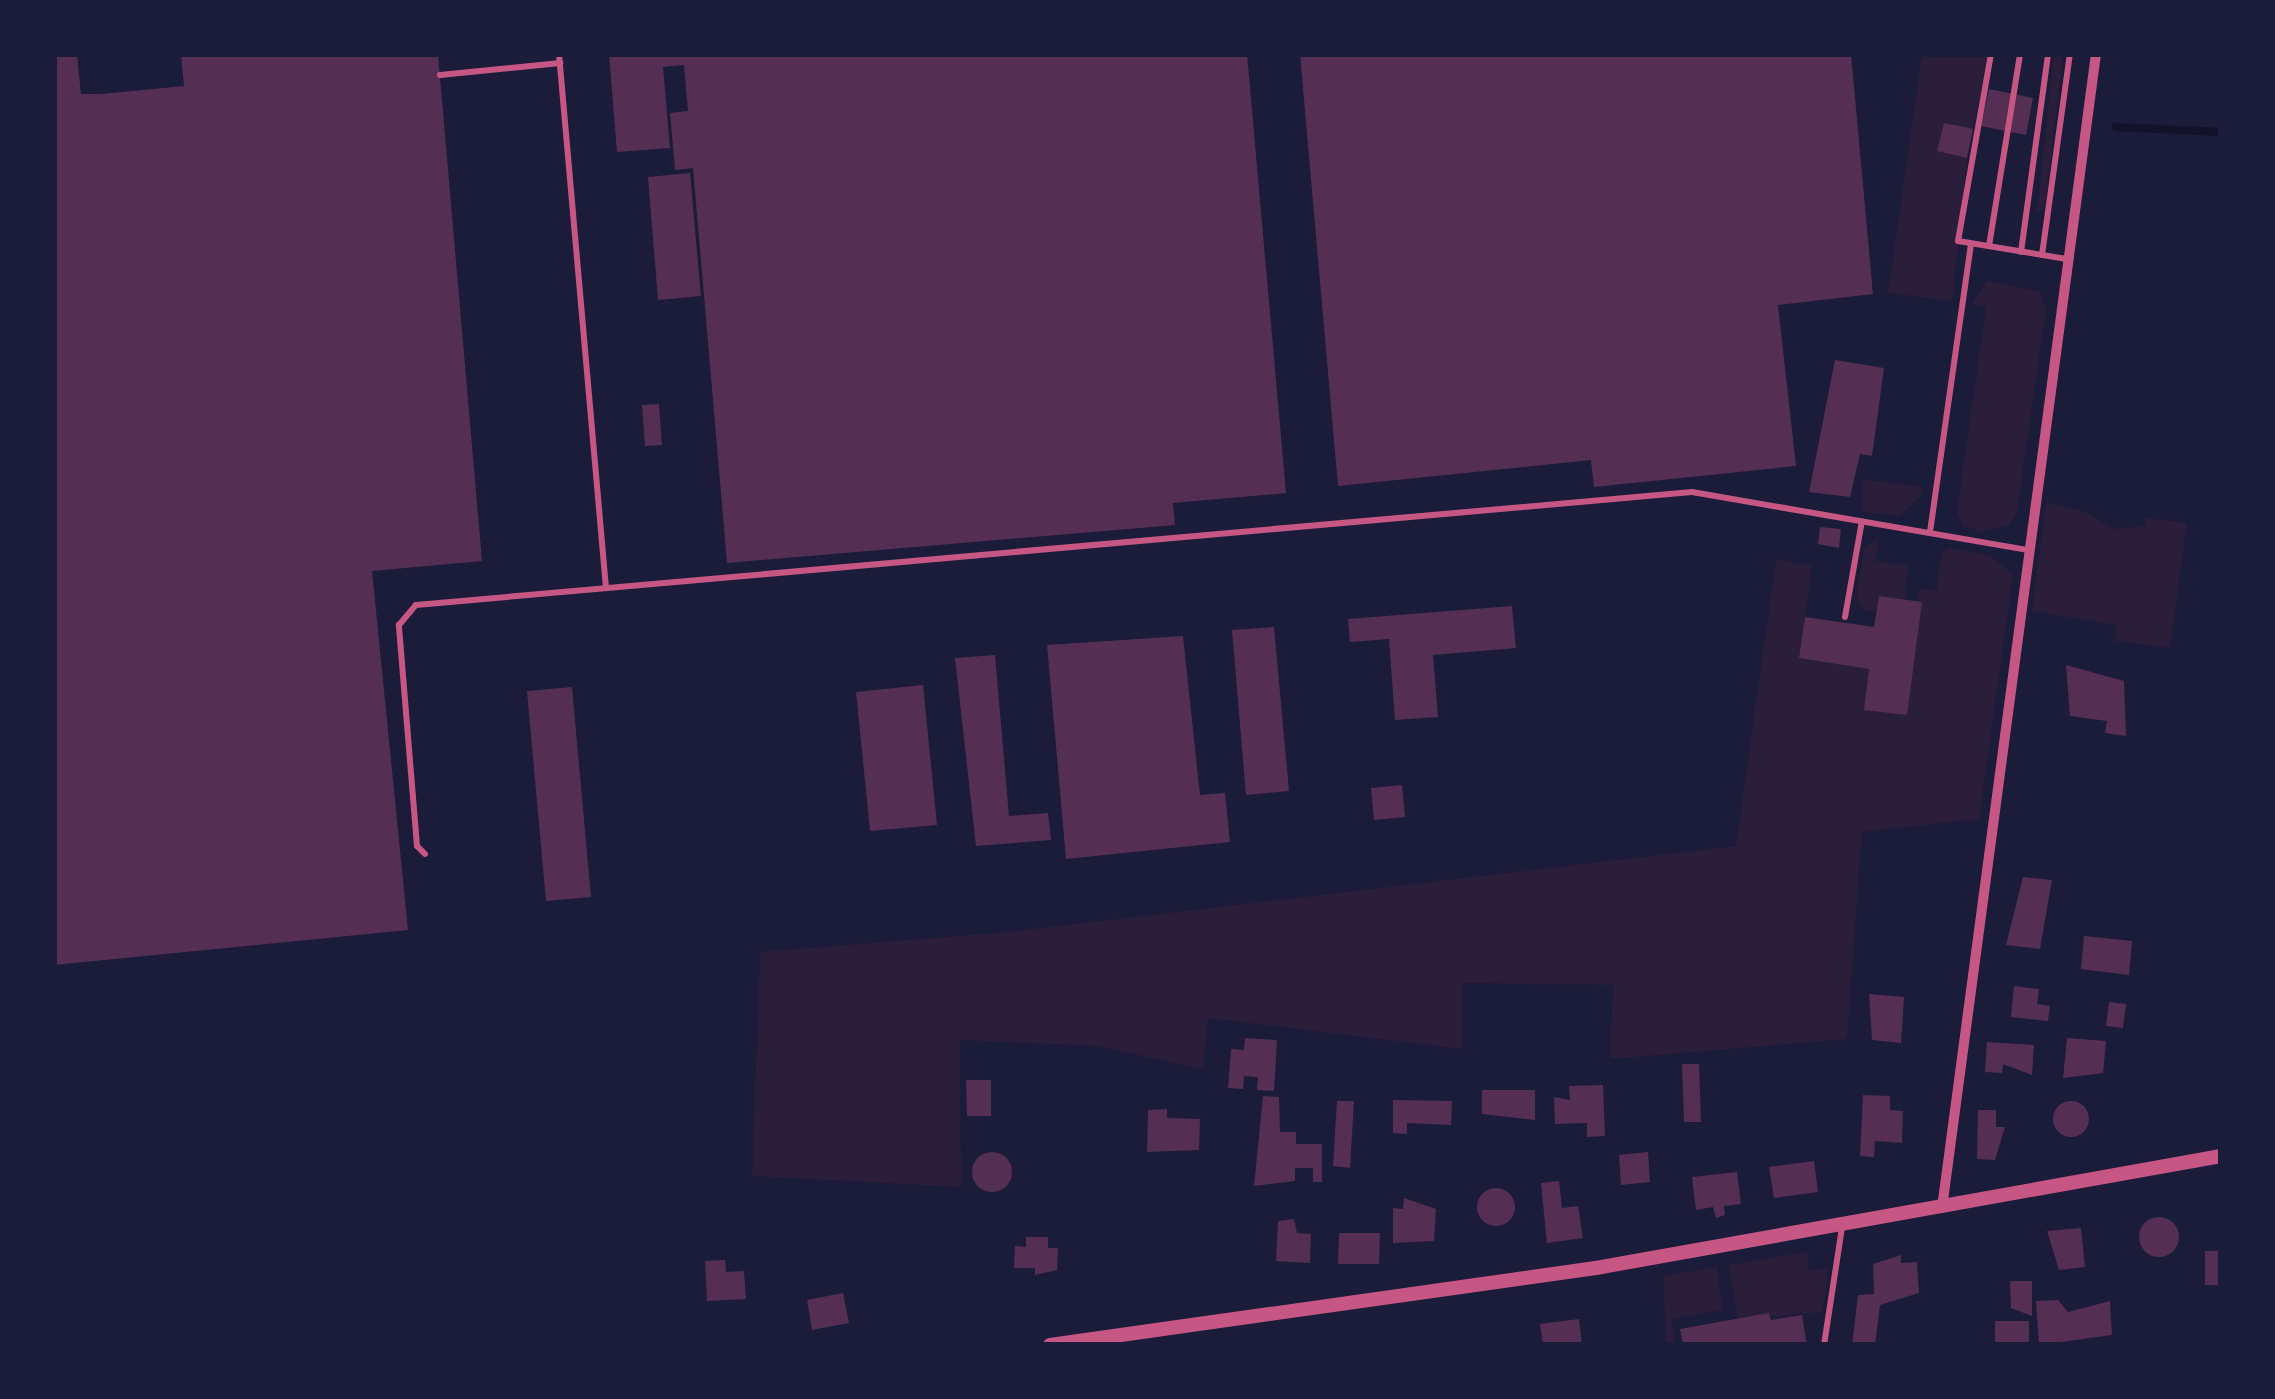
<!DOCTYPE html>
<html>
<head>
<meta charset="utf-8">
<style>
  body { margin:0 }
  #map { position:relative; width:2275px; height:1399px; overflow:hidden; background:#1b1b3a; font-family:"DM Sans",sans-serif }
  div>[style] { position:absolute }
  .green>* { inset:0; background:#2a1e3b }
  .stream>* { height:8px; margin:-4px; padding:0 4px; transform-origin:4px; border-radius:4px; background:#12122b }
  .building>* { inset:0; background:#542f53 }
  .round { border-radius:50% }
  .service>* { height:6px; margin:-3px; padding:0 3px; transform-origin:3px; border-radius:3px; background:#c65784 }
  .minor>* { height:10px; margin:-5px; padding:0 5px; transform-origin:5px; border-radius:5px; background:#c65784 }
  .tertiary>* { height:14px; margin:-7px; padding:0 7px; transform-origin:7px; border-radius:7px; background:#c65784 }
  span { translate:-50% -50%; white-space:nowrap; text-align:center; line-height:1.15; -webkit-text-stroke:10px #1b1b3a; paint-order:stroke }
  .frame { position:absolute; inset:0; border:57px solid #1b1b3a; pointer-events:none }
</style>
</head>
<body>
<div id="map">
  <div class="green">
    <i style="clip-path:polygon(1922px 54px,1988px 54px,1973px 129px,1938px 150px,1967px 158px,1952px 301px,1888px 293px)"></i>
    <i style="clip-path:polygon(2054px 54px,2063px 54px,2045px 206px,2037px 213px)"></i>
    <i style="clip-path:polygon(1987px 281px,2039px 291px,2046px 309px,2017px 512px,2009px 525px,1981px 532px,1962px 525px,1957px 512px,1986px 307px,1972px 304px)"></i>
    <i style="clip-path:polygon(1862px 479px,1923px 487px,1921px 495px,1900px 516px,1863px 512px)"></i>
    <i style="clip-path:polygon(2046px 503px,2083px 511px,2115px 529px,2144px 526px,2146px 518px,2187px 523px,2170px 648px,2115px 641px,2116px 625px,2032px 611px)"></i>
    <i style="clip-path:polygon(1878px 537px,1876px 561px,1909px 566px,1904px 599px,1879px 596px,1877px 612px,1862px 610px,1856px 598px,1864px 549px)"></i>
    <i style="clip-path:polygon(1949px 548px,1991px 556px,2013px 575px,1979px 819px,1862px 832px,1847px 1039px,1610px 1059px,1613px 985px,1462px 983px,1462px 1049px,1208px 1018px,1203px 1069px,1096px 1046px,960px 1040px,961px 1187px,752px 1176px,760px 952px,1008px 932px,1736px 846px,1776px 559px,1812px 566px,1799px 658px,1869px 669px,1864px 709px,1906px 715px,1919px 588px,1937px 591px,1941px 553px)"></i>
    <i style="clip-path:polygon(1807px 1252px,1809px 1271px,1828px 1268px,1823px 1312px,1737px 1319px,1729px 1265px)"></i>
    <i style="clip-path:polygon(1717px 1267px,1723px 1310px,1672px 1319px,1675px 1345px,1666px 1345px,1663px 1276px)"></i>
  </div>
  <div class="stream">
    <i style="left:2116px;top:127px;width:105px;rotate:2.7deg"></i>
  </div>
  <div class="building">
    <i style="clip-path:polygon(54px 54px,77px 54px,81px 94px,101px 94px,184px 86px,181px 54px,438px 54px,482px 561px,372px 571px,408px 930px,54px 965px)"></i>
    <i style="clip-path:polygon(609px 54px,1247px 54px,1286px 493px,1173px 503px,1175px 525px,727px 563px,693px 168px,675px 170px,670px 113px,688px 111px,684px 65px,663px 67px,670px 148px,617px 152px)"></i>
    <i style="clip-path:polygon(1300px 54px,1851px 54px,1873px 294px,1778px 305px,1796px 466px,1594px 487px,1591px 460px,1338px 486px)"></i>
    <i style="clip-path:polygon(1989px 89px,2033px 98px,2026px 135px,1981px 126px)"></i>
    <i style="clip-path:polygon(1944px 123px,1973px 129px,1967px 158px,1937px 151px)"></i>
    <i style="clip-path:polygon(690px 173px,701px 296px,658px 300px,648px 177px)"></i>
    <i style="clip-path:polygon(1835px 360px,1884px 368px,1872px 456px,1860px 454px,1850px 497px,1809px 492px)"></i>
    <i style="clip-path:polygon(659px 404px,662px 445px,645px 446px,642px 405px)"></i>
    <i style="clip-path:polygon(1820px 527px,1841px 529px,1839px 548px,1818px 544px)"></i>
    <i style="clip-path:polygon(1879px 596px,1922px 602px,1907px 715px,1864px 710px,1869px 669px,1799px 658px,1805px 617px,1874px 627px)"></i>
    <i style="clip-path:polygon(1512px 606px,1516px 648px,1433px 655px,1438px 717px,1395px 720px,1389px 639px,1350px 642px,1348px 619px)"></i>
    <i style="clip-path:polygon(1274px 627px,1289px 791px,1246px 795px,1232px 630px)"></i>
    <i style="clip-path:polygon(1183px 636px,1200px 795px,1225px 793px,1230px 842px,1066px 859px,1047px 645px)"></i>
    <i style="clip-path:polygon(995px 655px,1009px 816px,1048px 813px,1051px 840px,976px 846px,955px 658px)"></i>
    <i style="clip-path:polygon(2066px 665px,2124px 681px,2126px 736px,2105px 733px,2107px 721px,2070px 716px)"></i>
    <i style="clip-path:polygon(923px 685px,937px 825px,870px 831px,856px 692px)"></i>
    <i style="clip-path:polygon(572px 687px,591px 897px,546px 901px,527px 691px)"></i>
    <i style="clip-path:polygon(1402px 785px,1405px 817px,1374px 820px,1371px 788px)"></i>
    <i style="clip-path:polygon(2023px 877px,2052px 880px,2040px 949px,2006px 945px)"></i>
    <i style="clip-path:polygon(2084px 936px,2132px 941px,2129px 975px,2081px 969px)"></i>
    <i style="clip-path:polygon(2014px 986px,2039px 989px,2037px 1004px,2050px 1006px,2048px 1021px,2011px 1017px)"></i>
    <i style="clip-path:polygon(1869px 994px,1904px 997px,1901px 1043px,1872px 1040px)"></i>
    <i style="clip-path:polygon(2109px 1002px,2126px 1004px,2123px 1028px,2106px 1026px)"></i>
    <i style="clip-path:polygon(1245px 1038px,1277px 1040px,1274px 1091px,1257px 1090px,1258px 1077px,1244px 1076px,1243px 1089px,1228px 1088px,1231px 1049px,1244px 1050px)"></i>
    <i style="clip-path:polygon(2067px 1038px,2106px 1041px,2103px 1073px,2063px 1078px)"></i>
    <i style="clip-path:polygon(1987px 1042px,2034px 1045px,2032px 1075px,2003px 1064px,2002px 1073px,1985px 1072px)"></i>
    <i style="clip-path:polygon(1682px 1064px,1699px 1064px,1701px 1122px,1684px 1122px)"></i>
    <i style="clip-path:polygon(966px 1080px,991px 1080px,991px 1116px,967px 1116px)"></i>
    <i style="clip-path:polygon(1603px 1085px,1605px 1136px,1587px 1137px,1587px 1123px,1555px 1124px,1554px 1097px,1570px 1100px,1569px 1086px)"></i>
    <i style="clip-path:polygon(1482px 1090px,1535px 1090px,1535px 1120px,1482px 1114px)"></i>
    <i style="clip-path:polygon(1863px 1095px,1890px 1096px,1890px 1110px,1903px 1111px,1902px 1143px,1875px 1141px,1874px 1157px,1860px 1156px)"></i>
    <i style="clip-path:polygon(1263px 1096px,1279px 1097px,1280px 1132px,1296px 1132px,1296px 1144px,1322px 1144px,1322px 1182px,1313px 1182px,1313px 1168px,1295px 1168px,1295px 1181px,1254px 1186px)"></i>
    <i style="clip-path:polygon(1393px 1100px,1452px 1101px,1451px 1125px,1407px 1123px,1407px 1134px,1393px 1133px)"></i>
    <i class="round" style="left:2053px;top:1101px;width:36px;height:36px"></i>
    <i style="clip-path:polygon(1337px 1101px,1354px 1101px,1350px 1168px,1333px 1166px)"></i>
    <i style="clip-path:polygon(1167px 1109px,1167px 1118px,1200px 1119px,1199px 1150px,1147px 1152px,1148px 1110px)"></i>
    <i style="clip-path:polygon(1978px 1110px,1996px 1110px,1996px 1127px,2005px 1127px,1995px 1160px,1977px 1159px)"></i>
    <i style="clip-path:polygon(1648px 1152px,1650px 1182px,1621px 1185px,1619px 1155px)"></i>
    <i class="round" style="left:972px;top:1152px;width:40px;height:40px"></i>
    <i style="clip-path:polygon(1814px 1161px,1818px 1192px,1774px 1198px,1769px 1167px)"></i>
    <i style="clip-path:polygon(1737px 1172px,1741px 1204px,1724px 1206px,1725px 1215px,1716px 1218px,1713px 1207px,1696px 1210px,1692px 1177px)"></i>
    <i style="clip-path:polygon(1559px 1181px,1562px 1208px,1578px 1206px,1583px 1238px,1547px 1243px,1541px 1183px)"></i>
    <i class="round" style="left:1477px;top:1188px;width:38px;height:38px"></i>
    <i style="clip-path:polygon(1404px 1198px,1436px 1209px,1434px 1241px,1393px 1243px,1393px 1208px,1403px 1209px)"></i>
    <i class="round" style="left:2139px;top:1217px;width:40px;height:40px"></i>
    <i style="clip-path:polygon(1294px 1219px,1297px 1233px,1311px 1234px,1310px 1263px,1276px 1261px,1278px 1221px)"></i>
    <i style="clip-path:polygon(2081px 1228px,2085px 1267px,2059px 1270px,2047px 1231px)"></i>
    <i style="clip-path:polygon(1339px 1233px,1380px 1233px,1379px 1264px,1338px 1264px)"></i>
    <i style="clip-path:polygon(1026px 1237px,1048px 1237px,1048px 1248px,1058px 1248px,1057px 1270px,1035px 1275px,1035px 1268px,1014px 1268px,1015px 1246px,1026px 1247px)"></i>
    <i style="clip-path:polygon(2205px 1251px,2221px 1251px,2221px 1285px,2205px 1285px)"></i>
    <i style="clip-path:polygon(1901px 1255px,1901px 1263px,1917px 1262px,1919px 1293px,1880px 1305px,1875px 1345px,1852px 1345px,1858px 1295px,1874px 1294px,1873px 1264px)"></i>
    <i style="clip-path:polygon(725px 1260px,726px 1272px,744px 1271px,746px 1299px,707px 1301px,705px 1261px)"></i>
    <i style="clip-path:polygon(2010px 1281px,2032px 1281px,2032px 1316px,2011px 1308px)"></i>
    <i style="clip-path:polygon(843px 1293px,849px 1323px,812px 1330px,807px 1300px)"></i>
    <i style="clip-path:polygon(2058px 1300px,2068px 1312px,2110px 1301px,2112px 1335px,2039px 1345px,2036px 1301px)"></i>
    <i style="clip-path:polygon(1769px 1313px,1771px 1320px,1802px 1315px,1807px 1345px,1683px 1345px,1680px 1329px)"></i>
    <i style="clip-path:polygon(1579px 1319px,1582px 1345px,1543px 1345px,1540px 1324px)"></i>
    <i style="clip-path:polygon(1995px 1321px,2029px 1321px,2029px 1345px,1995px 1345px)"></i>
  </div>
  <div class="service">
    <i style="left:559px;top:54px;width:536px;rotate:84.97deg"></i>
    <i style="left:1991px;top:54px;width:190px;rotate:100deg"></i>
    <i style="left:1958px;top:241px;width:110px;rotate:9.4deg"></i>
    <i style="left:440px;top:75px;width:121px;rotate:-5.7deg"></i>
    <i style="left:1989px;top:246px;width:194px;rotate:-80.8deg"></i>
    <i style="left:2021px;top:252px;width:200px;rotate:-82.2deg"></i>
    <i style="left:2042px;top:255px;width:203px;rotate:-82.1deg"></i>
    <i style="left:1930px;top:532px;width:290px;rotate:-81.9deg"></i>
    <i style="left:1845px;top:617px;width:97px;rotate:-80deg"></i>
    <i style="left:425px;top:854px;width:11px;rotate:-135deg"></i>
    <i style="left:417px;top:846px;width:222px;rotate:-94.7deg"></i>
    <i style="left:399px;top:625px;width:26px;rotate:-50deg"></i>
    <i style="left:416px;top:605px;width:1281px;rotate:-5.06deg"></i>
    <i style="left:1692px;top:492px;width:340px;rotate:9.8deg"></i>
    <i style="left:1824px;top:1345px;width:119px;rotate:-81.3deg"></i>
  </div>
  <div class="minor">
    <i style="left:1942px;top:1208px;width:1164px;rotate:-82.4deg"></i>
  </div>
  <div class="tertiary">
    <i style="left:1050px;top:1345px;width:551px;rotate:-8.03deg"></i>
    <i style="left:1596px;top:1268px;width:635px;rotate:-10.16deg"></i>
  </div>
  <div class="frame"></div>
</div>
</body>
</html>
